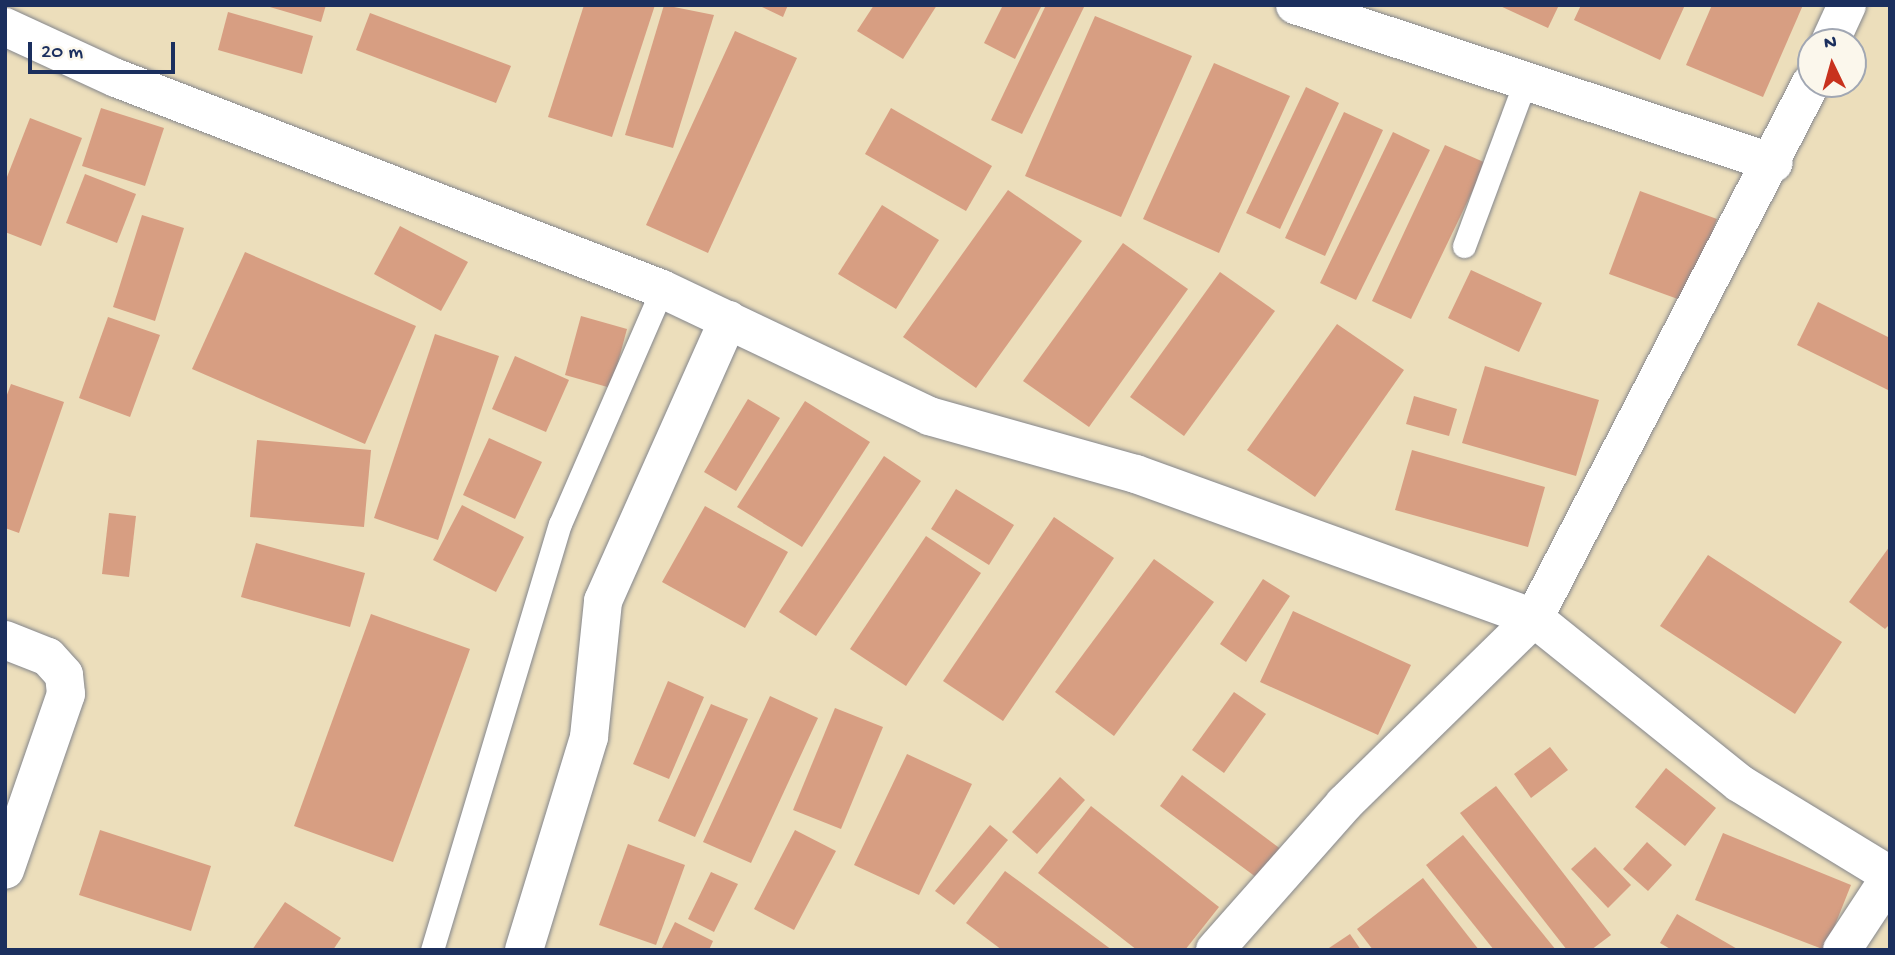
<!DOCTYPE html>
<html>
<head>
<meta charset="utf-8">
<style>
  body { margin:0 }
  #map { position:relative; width:1895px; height:955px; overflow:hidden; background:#ecdebb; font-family:"Gochi Hand",sans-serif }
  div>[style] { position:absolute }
  .building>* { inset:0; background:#d79e82 }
  .roads { filter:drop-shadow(0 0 2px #84868c) drop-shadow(0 0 2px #84868c) }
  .service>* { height:23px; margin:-11.5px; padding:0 11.5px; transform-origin:11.5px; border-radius:11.5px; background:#fff }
  .minor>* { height:38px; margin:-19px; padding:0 19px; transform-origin:19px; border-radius:19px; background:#fff }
  .tertiary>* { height:38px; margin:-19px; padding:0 19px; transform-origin:19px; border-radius:19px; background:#fff }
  span { translate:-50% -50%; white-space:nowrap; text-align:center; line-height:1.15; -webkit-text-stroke:6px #fbf7ec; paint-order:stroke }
  .frame { position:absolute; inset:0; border:7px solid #1b2f5e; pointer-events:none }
  .north { position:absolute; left:1797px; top:28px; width:70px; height:70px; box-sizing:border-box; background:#fbf7ec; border:2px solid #a1a7b3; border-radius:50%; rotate:355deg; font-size:19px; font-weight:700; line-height:28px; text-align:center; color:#1b2f5e }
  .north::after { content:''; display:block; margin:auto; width:24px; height:32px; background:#c8321e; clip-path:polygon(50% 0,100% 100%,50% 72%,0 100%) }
  .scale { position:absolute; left:28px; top:42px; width:147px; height:32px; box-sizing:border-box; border:4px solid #1b2f5e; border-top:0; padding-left:9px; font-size:21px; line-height:24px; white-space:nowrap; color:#1b2f5e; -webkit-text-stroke:5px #fbf7ec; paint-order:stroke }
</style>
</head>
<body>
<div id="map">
  <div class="building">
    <i style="clip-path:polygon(263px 5px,326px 5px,321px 22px)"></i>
    <i style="clip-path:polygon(584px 5px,655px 5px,612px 137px,548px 117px)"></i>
    <i style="clip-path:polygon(664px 5px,714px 15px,673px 148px,625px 135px)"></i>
    <i style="clip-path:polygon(758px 5px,788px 5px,783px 17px)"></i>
    <i style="clip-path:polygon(874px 5px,937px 5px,903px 59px,857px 31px)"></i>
    <i style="clip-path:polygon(1003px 5px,1042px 5px,1015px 59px,984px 43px)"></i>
    <i style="clip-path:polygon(1046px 5px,1085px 5px,1022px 134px,991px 120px)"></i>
    <i style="clip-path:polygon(1498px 5px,1559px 5px,1548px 28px)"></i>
    <i style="clip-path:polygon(1581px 5px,1685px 5px,1660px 60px,1574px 20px)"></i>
    <i style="clip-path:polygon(1712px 5px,1803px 5px,1763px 97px,1686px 65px)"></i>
    <i style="clip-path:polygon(228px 12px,313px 36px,302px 74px,218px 50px)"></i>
    <i style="clip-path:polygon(370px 13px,511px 66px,496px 103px,356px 50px)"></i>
    <i style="clip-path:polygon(1095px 16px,1192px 56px,1121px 217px,1025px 176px)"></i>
    <i style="clip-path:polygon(735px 31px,797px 58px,708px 253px,646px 225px)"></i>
    <i style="clip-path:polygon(1214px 63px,1290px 96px,1219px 253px,1143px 219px)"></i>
    <i style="clip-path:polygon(1306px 87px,1339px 103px,1280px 229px,1246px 213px)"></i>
    <i style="clip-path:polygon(101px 108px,164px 128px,145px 186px,82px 166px)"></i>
    <i style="clip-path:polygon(891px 108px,992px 166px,966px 211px,865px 154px)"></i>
    <i style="clip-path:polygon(1344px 112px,1383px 130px,1325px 256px,1285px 238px)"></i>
    <i style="clip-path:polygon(30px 118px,82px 138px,41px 246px,5px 232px,5px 182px)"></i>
    <i style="clip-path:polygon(1393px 132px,1430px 150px,1356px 300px,1320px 283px)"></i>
    <i style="clip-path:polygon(1445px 145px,1486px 163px,1411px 319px,1372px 301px)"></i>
    <i style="clip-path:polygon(85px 174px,136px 194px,117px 243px,66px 223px)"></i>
    <i style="clip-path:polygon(1008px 190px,1082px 241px,976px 388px,903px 337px)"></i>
    <i style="clip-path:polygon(1640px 191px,1717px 219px,1686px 302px,1609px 274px)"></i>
    <i style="clip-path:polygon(882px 205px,939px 240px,896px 309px,838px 274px)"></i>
    <i style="clip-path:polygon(142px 215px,184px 228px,155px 321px,113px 307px)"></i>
    <i style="clip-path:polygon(400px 226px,468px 262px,441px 311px,374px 274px)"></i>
    <i style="clip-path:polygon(1123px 243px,1188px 289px,1089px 427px,1023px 381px)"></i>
    <i style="clip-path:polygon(245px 252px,416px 326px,365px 444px,192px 369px)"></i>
    <i style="clip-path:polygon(1471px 270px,1542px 303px,1519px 352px,1448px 318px)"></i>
    <i style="clip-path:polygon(1220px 272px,1275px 311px,1184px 436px,1130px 397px)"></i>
    <i style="clip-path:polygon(1818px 302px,1890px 338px,1890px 391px,1797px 345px)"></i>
    <i style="clip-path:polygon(581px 316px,627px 329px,611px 388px,565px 375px)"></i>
    <i style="clip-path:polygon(108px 317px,160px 335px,130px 417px,79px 398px)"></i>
    <i style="clip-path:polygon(1337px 324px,1404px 370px,1315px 497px,1247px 450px)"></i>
    <i style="clip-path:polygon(435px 334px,499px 356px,438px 540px,374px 518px)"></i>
    <i style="clip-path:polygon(515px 356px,569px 380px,546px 432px,492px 409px)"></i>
    <i style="clip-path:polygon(1485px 366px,1599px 400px,1576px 476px,1462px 443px)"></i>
    <i style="clip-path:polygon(11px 384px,64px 402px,19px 533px,5px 528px,5px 400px)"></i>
    <i style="clip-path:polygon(1414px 396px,1457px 409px,1449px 436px,1406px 424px)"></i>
    <i style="clip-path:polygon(748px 399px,780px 418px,736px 491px,704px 472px)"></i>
    <i style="clip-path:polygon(805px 401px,870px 442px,802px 547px,737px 507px)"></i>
    <i style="clip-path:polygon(489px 438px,542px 462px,515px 519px,463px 495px)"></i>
    <i style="clip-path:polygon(257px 440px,371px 450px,364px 527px,250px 517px)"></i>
    <i style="clip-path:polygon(1412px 450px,1545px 487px,1528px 547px,1395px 510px)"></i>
    <i style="clip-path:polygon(884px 456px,921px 481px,816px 636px,779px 612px)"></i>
    <i style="clip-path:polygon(956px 489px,1014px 525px,989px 565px,931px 529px)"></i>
    <i style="clip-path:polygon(462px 505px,524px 537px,496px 592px,433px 560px)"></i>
    <i style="clip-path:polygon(705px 506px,788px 552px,745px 628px,662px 582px)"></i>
    <i style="clip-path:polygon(109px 513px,136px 516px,129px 577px,102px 574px)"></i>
    <i style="clip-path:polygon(1054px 517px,1114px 558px,1003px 721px,943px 681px)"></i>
    <i style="clip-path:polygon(926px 536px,981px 573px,906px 686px,850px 649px)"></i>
    <i style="clip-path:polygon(256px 543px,365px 573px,350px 627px,241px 597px)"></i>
    <i style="clip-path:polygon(1890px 546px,1890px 624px,1885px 629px,1849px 602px)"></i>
    <i style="clip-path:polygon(1708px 555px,1842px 642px,1795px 714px,1660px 626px)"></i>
    <i style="clip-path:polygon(1154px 559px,1214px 602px,1114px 736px,1055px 692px)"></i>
    <i style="clip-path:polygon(1263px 579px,1290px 596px,1246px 662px,1220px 644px)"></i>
    <i style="clip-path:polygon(1293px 611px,1411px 665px,1378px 735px,1260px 682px)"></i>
    <i style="clip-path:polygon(371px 614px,470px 649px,393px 862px,294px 826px)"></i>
    <i style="clip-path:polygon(668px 681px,704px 697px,669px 779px,633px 764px)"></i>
    <i style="clip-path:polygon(1234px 692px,1266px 714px,1224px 773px,1192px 750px)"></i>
    <i style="clip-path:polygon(770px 696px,818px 718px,751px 863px,703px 842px)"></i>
    <i style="clip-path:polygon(711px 704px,748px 719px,695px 837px,658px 821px)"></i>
    <i style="clip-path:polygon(835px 708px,883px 727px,841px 829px,793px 810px)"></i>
    <i style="clip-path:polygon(1550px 747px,1568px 770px,1531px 798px,1514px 774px)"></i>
    <i style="clip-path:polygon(907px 754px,972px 784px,919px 895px,854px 865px)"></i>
    <i style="clip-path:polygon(1666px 768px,1716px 808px,1685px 846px,1635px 807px)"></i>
    <i style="clip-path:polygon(1182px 775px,1290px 856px,1268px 886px,1160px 806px)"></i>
    <i style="clip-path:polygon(1060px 777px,1085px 800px,1037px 854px,1012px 832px)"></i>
    <i style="clip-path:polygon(1496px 786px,1611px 935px,1591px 950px,1567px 950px,1460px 813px)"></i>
    <i style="clip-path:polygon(1091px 806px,1219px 907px,1185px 950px,1137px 950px,1038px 873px)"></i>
    <i style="clip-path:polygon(990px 825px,1008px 840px,954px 905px,935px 891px)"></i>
    <i style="clip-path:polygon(100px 830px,211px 866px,191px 931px,79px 895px)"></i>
    <i style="clip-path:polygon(795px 830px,836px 851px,794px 930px,754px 909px)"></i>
    <i style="clip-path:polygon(1723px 833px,1851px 885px,1825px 950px,1695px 900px)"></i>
    <i style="clip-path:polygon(1463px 835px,1556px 950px,1494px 950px,1426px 865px)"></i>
    <i style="clip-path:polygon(1647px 842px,1672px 865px,1648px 891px,1623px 869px)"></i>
    <i style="clip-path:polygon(628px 844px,685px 865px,656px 945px,599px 925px)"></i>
    <i style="clip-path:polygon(1595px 847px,1631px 885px,1608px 908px,1571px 869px)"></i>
    <i style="clip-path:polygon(1005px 871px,1112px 950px,1002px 950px,966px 923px)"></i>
    <i style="clip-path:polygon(711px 872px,738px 884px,714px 932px,688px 919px)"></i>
    <i style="clip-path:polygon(1423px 878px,1479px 950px,1373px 950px,1357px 929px)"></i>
    <i style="clip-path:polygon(285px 902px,341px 938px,333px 950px,252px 950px)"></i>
    <i style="clip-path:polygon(1677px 914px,1739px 950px,1672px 950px,1660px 943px)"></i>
    <i style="clip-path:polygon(675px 922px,713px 941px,709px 950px,661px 950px)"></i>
    <i style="clip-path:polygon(1350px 934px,1361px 950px,1326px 950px)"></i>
  </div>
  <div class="roads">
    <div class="service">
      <i style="left:1464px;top:246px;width:178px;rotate:-69.6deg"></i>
      <i style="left:432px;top:950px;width:445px;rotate:-73.3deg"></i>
      <i style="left:560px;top:524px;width:256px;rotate:-66.5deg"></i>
    </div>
    <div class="minor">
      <i style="left:1295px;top:5px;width:504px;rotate:18.26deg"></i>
      <i style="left:1830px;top:42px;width:41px;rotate:-65.3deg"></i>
      <i style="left:5px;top:640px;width:46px;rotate:21.6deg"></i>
      <i style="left:48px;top:657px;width:24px;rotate:48deg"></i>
      <i style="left:64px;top:675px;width:19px;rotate:84deg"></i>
      <i style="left:66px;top:694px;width:186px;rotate:109.1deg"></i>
      <i style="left:524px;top:950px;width:223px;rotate:-73deg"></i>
      <i style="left:589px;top:737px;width:137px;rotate:-84.1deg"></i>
      <i style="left:603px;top:601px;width:308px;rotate:-66deg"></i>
      <i style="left:1215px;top:950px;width:195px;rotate:-48.5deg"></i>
      <i style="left:1344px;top:804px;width:266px;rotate:-44.4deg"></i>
      <i style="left:1534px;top:618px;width:602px;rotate:-62.63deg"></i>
      <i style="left:1842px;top:950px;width:87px;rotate:-56.7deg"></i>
    </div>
    <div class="tertiary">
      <i style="left:5px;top:27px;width:122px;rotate:24.7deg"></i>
      <i style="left:116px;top:78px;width:585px;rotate:21.13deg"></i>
      <i style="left:662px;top:289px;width:296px;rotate:25.4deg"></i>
      <i style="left:929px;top:416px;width:215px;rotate:15.7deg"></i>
      <i style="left:1136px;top:474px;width:423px;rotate:19.9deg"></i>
      <i style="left:1534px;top:618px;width:263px;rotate:38.8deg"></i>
      <i style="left:1739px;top:783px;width:177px;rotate:31.4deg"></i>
    </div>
  </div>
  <div class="frame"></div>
  <div class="north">N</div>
  <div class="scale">20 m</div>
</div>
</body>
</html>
